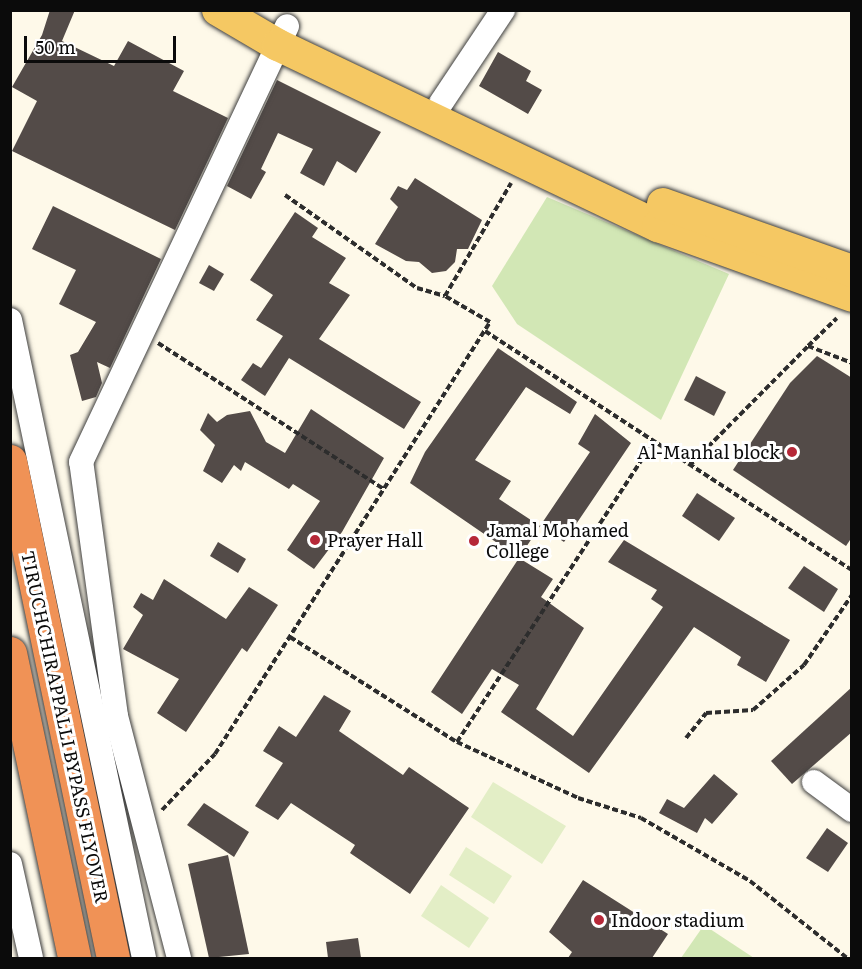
<!DOCTYPE html>
<html>
<head>
<meta charset="utf-8">
<style>
  body { margin:0 }
  #map { position:relative; width:862px; height:969px; overflow:hidden; background:#fef9e9; font-family:Literata,serif }
  div>[style] { position:absolute }
  .green>* { inset:0; background:#d2e7b5 }
  .pitch>* { inset:0; background:#e3eec6 }
  .building>* { inset:0; background:#534b48 }
  .path>* { height:4px; margin-top:-2px; transform-origin:0; background:repeating-linear-gradient(90deg,#2d2d2d 0 6px,transparent 0 9px) }
  .roads { filter:drop-shadow(0 0 2px #3e3e3e) drop-shadow(0 0 2px #3e3e3e) }
  .minor>* { height:24px; margin:-12px; padding:0 12px; transform-origin:12px; border-radius:12px; background:#fff }
  .major>* { height:32px; margin:-16px; padding:0 16px; transform-origin:16px; border-radius:16px; background:#f5c863 }
  .highway>* { height:33px; margin:-16.5px; padding:0 16.5px; transform-origin:16.5px; border-radius:16.5px; background:#f09256 }
  .dots>* { width:16px; height:16px; translate:-50% -50%; box-sizing:border-box; border:3px solid #fff; border-radius:50% }
  span { translate:-50% -50%; white-space:nowrap; text-align:center; line-height:1.15; -webkit-text-stroke:6px #fff; paint-order:stroke }
  .poi-label { font-size:18px; color:#0b0b0b }
  .right { translate:-100% -50%; text-align:right }
  .left { translate:0 -50%; text-align:left }
  .street-label { font-size:18px; color:#0b0b0b }
  .frame { position:absolute; inset:0; border:12px solid #0b0b0b; pointer-events:none }
  .scale { position:absolute; left:24px; top:36px; width:152px; height:27px; box-sizing:border-box; border:3px solid #0b0b0b; border-top:0; padding-left:8px; font-size:18px; line-height:21px; white-space:nowrap; color:#0b0b0b; -webkit-text-stroke:4px #fff; paint-order:stroke }
</style>
</head>
<body>
<div id="map">
  <div class="green">
    <i style="clip-path:polygon(547px 197px,729px 274px,661px 420px,517px 324px,492px 286px)"></i>
    <i style="clip-path:polygon(704px 925px,754px 958px,681px 958px)"></i>
  </div>
  <div class="pitch">
    <i style="clip-path:polygon(493px 782px,566px 826px,542px 864px,471px 817px)"></i>
    <i style="clip-path:polygon(466px 847px,512px 876px,494px 904px,449px 875px)"></i>
    <i style="clip-path:polygon(441px 885px,489px 918px,469px 948px,421px 916px)"></i>
  </div>
  <div class="building">
    <i style="clip-path:polygon(50px 10px,75px 10px,62px 41px,114px 66px,128px 41px,184px 71px,173px 91px,228px 118px,175px 230px,12px 151px,37px 101px,12px 87px,42px 35px)"></i>
    <i style="clip-path:polygon(498px 52px,531px 71px,526px 81px,542px 90px,528px 114px,479px 86px)"></i>
    <i style="clip-path:polygon(277px 80px,381px 132px,356px 173px,337px 161px,324px 186px,300px 173px,313px 149px,278px 133px,261px 169px,266px 172px,251px 199px,227px 186px)"></i>
    <i style="clip-path:polygon(415px 178px,482px 220px,468px 249px,457px 249px,455px 262px,446px 271px,432px 273px,419px 262px,406px 261px,375px 244px,398px 207px,390px 199px,398px 186px,407px 190px)"></i>
    <i style="clip-path:polygon(53px 206px,161px 259px,110px 368px,97px 362px,102px 383px,96px 397px,82px 401px,70px 355px,78px 352px,96px 322px,59px 304px,76px 270px,32px 249px)"></i>
    <i style="clip-path:polygon(295px 212px,318px 228px,312px 237px,346px 258px,329px 283px,350px 295px,319px 339px,421px 402px,404px 429px,289px 358px,265px 396px,241px 380px,253px 363px,261px 368px,283px 336px,256px 320px,273px 295px,250px 280px)"></i>
    <i style="clip-path:polygon(209px 265px,224px 274px,214px 291px,199px 283px)"></i>
    <i style="clip-path:polygon(498px 348px,577px 402px,570px 414px,526px 387px,475px 460px,511px 481px,499px 499px,540px 526px,519px 558px,410px 483px,425px 452px)"></i>
    <i style="clip-path:polygon(817px 356px,852px 378px,852px 537px,846px 546px,733px 470px,790px 383px)"></i>
    <i style="clip-path:polygon(696px 376px,726px 392px,714px 416px,684px 400px)"></i>
    <i style="clip-path:polygon(311px 409px,384px 458px,342px 532px,314px 569px,287px 550px,320px 501px,293px 484px,289px 489px,245px 462px,241px 471px,234px 465px,222px 483px,203px 471px,215px 445px,200px 430px,208px 413px,217px 422px,227px 415px,250px 411px,266px 442px,285px 453px)"></i>
    <i style="clip-path:polygon(595px 414px,631px 443px,564px 542px,540px 526px,590px 452px,578px 444px)"></i>
    <i style="clip-path:polygon(697px 493px,735px 518px,719px 541px,682px 516px)"></i>
    <i style="clip-path:polygon(624px 540px,790px 640px,766px 682px,737px 665px,741px 657px,694px 627px,589px 773px,501px 712px,519px 685px,492px 669px,462px 714px,431px 692px,519px 558px,553px 579px,541px 597px,584px 628px,536px 709px,573px 736px,663px 607px,651px 599px,657px 590px,608px 562px)"></i>
    <i style="clip-path:polygon(218px 542px,246px 559px,238px 573px,210px 556px)"></i>
    <i style="clip-path:polygon(804px 566px,838px 589px,824px 612px,788px 588px)"></i>
    <i style="clip-path:polygon(164px 579px,226px 619px,249px 587px,278px 605px,247px 652px,242px 648px,186px 732px,157px 713px,179px 679px,123px 649px,143px 615px,133px 607px,141px 593px,153px 600px)"></i>
    <i style="clip-path:polygon(852px 687px,852px 732px,792px 784px,771px 761px)"></i>
    <i style="clip-path:polygon(324px 695px,351px 711px,339px 731px,403px 775px,409px 767px,469px 808px,410px 894px,350px 853px,355px 845px,291px 803px,278px 820px,255px 806px,283px 763px,263px 751px,279px 726px,296px 737px)"></i>
    <i style="clip-path:polygon(714px 774px,738px 794px,712px 824px,705px 818px,697px 833px,659px 813px,667px 799px,684px 808px)"></i>
    <i style="clip-path:polygon(204px 803px,249px 832px,234px 857px,187px 825px)"></i>
    <i style="clip-path:polygon(827px 828px,848px 843px,828px 872px,806px 858px)"></i>
    <i style="clip-path:polygon(228px 855px,249px 954px,209px 958px,188px 864px)"></i>
    <i style="clip-path:polygon(583px 880px,668px 934px,652px 958px,568px 958px,572px 952px,549px 932px)"></i>
    <i style="clip-path:polygon(358px 938px,361px 958px,328px 958px,326px 942px)"></i>
  </div>
  <div class="path">
    <i style="left:285px;top:195px;width:161px;rotate:35.2deg"></i>
    <i style="left:417px;top:288px;width:29px;rotate:16deg"></i>
    <i style="left:485px;top:331px;width:438px;rotate:33.1deg"></i>
    <i style="left:158px;top:343px;width:269px;rotate:32.9deg"></i>
    <i style="left:808px;top:346px;width:40px;rotate:-44deg"></i>
    <i style="left:689px;top:466px;width:169px;rotate:-45.2deg"></i>
    <i style="left:808px;top:346px;width:47px;rotate:21.1deg"></i>
    <i style="left:290px;top:637px;width:197px;rotate:32.2deg"></i>
    <i style="left:457px;top:742px;width:358px;rotate:-56.8deg"></i>
    <i style="left:686px;top:738px;width:32px;rotate:-51deg"></i>
    <i style="left:706px;top:713px;width:47px;rotate:-3.7deg"></i>
    <i style="left:753px;top:710px;width:68px;rotate:-41.4deg"></i>
    <i style="left:804px;top:665px;width:85px;rotate:-55.6deg"></i>
    <i style="left:457px;top:742px;width:133px;rotate:24.8deg"></i>
    <i style="left:578px;top:798px;width:66px;rotate:17.6deg"></i>
    <i style="left:641px;top:818px;width:126px;rotate:30deg"></i>
    <i style="left:750px;top:881px;width:124px;rotate:38.4deg"></i>
    <i style="left:162px;top:810px;width:77px;rotate:-46.6deg"></i>
    <i style="left:215px;top:754px;width:512px;rotate:-57.52deg"></i>
    <i style="left:490px;top:322px;width:52px;rotate:-150deg"></i>
    <i style="left:445px;top:296px;width:131px;rotate:-59.7deg"></i>
  </div>
  <div class="roads">
    <div class="minor">
      <i style="left:441px;top:103px;width:112px;rotate:-56.3deg"></i>
      <i style="left:10px;top:320px;width:652px;rotate:78.14deg"></i>
      <i style="left:814px;top:782px;width:47px;rotate:36.4deg"></i>
      <i style="left:10px;top:864px;width:96px;rotate:77.4deg"></i>
      <i style="left:179px;top:958px;width:250px;rotate:-104.6deg"></i>
      <i style="left:116px;top:716px;width:256px;rotate:-97.8deg"></i>
      <i style="left:81px;top:462px;width:482px;rotate:-64.7deg"></i>
    </div>
    <div class="major">
      <i style="left:218px;top:10px;width:69px;rotate:30.3deg"></i>
      <i style="left:278px;top:45px;width:421px;rotate:25.5deg"></i>
      <i style="left:658px;top:226px;width:206px;rotate:19.8deg"></i>
      <i style="left:663px;top:204px;width:201px;rotate:19.5deg"></i>
    </div>
    <div class="highway">
      <i style="left:10px;top:461px;width:508px;rotate:78.29deg"></i>
      <i style="left:10px;top:653px;width:312px;rotate:78.1deg"></i>
    </div>
  </div>
  <div class="dots">
    <i style="left:792px;top:452px;background:#b62838"></i>
    <i style="left:315px;top:540px;background:#b62838"></i>
    <i style="left:474px;top:541px;background:#b62838"></i>
    <i style="left:599px;top:920px;background:#b62838"></i>
  </div>
  <div class="poi-label">
    <span class="right" style="left:780px;top:452px">Al-Manhal block</span>
    <span class="left" style="left:486px;top:541px">Jamal Mohamed<br>College</span>
    <span class="left" style="left:327px;top:540px">Prayer Hall</span>
    <span class="left" style="left:611px;top:920px">Indoor stadium</span>
  </div>
  <div class="street-label">
    <span style="left:65px;top:727px;rotate:78deg">TIRUCHCHIRAPPALLI BYPASS FLYOVER</span>
  </div>
  <div class="frame"></div>
  <div class="scale">50 m</div>
</div>
</body>
</html>
